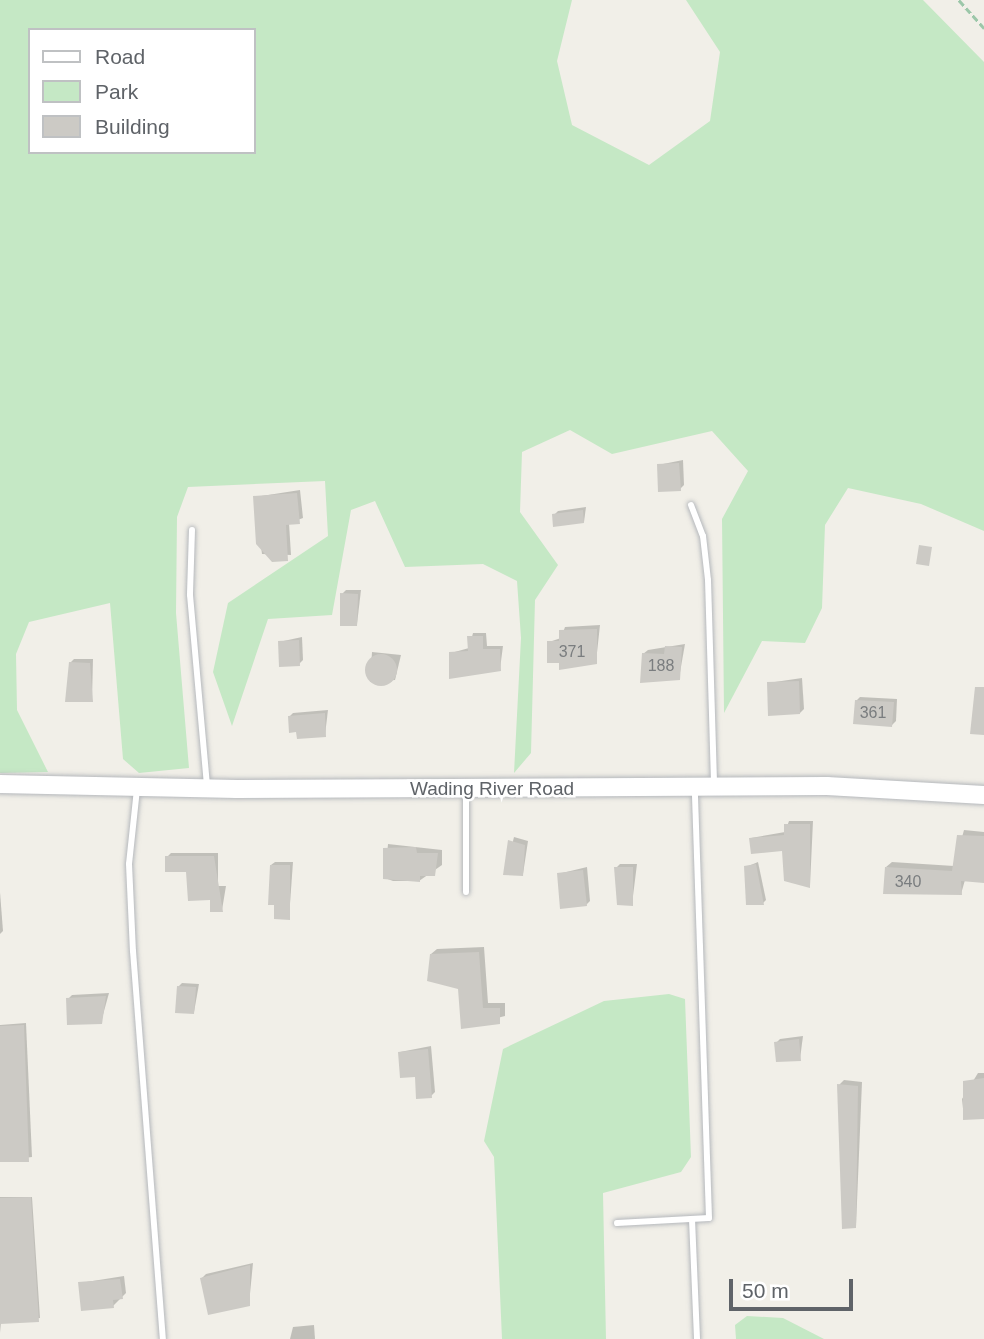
<!DOCTYPE html>
<html>
<head>
<meta charset="utf-8">
<style>
  body { margin:0 }
  #map { position:relative; width:984px; height:1339px; overflow:hidden; background:#f1efe8; font-family:Arial,sans-serif }
  div>[style] { position:absolute }
  .green>* { inset:0; background:#c5e8c5 }
  .shadow>* { inset:0; background:#0003 }
  .building>* { inset:0; background:#cccac5 }
  .round { border-radius:50% }
  .path>* { height:2.5px; margin-top:-1.25px; transform-origin:0; background:repeating-linear-gradient(90deg,#9cc7a9 0 7px,transparent 0 10.5px) }
  .roads { filter:drop-shadow(0 0 2px #b5b8bc) drop-shadow(0 0 2px #b5b8bc) }
  .lane>* { height:6px; margin:-3px; padding:0 3px; transform-origin:3px; border-radius:3px; background:#fff }
  .secondary>* { height:18px; margin:-9px; padding:0 9px; transform-origin:9px; border-radius:9px; background:#fff }
  span { translate:-50% -50%; white-space:nowrap; text-align:center; line-height:1.15; -webkit-text-stroke:5px #fff; paint-order:stroke }
  .number-label { font-size:16px; color:#7a7d7f }
  .number-label span { -webkit-text-stroke-width:0 }
  .street-label { font-size:19px; color:#5f6368 }
  .legend { position:absolute; left:28px; top:28px; width:228px; height:126px; box-sizing:border-box; background:#fff; border:2px solid #bfc1c3; margin:0; padding:9px 12px; list-style:none; font-size:21px; color:#5f6368 }
  .legend li { display:flex; align-items:center; gap:14px; height:35px }
  .legend b { width:35px; border:2px solid #bfc1c3 }
  .scale { position:absolute; left:729px; top:1279px; width:124px; height:32px; box-sizing:border-box; border:4px solid #5f6368; border-top:0; padding-left:9px; font-size:21px; line-height:24px; white-space:nowrap; color:#5f6368; -webkit-text-stroke:5px #fff; paint-order:stroke }
</style>
</head>
<body>
<div id="map">
  <div class="green">
    <i style="clip-path:polygon(evenodd,0 0,572px 0,557px 61px,572px 125px,649px 165px,710px 121px,720px 52px,686px 0,923px 0,984px 62px,984px 531px,921px 504px,848px 488px,825px 525px,822px 608px,805px 643px,762px 641px,724px 713px,722px 519px,748px 471px,712px 431px,612px 454px,570px 430px,522px 452px,520px 512px,558px 565px,535px 600px,531px 753px,514px 773px,521px 638px,517px 581px,483px 564px,405px 567px,375px 501px,351px 510px,332px 615px,268px 619px,232px 726px,213px 672px,228px 603px,328px 536px,325px 481px,188px 487px,177px 517px,176px 613px,189px 768px,139px 773px,123px 759px,110px 603px,29px 622px,16px 654px,17px 710px,48px 772px,0 773px,0 0,30px 30px,254px 30px,254px 152px,30px 152px,30px 30px)"></i>
    <i style="clip-path:polygon(669px 994px,685px 999px,691px 1157px,681px 1172px,603px 1193px,606px 1339px,502px 1339px,494px 1157px,484px 1141px,503px 1049px,604px 1001px)"></i>
    <i style="clip-path:polygon(747px 1316px,783px 1318px,824px 1339px,736px 1339px,735px 1325px)"></i>
  </div>
  <div class="shadow">
    <i style="clip-path:polygon(683px 460px,684px 485px,680px 489px,658px 465px)"></i>
    <i style="clip-path:polygon(300px 490px,303px 518px,289px 523px,291px 555px,262px 554px,255px 497px)"></i>
    <i style="clip-path:polygon(586px 507px,584px 522px,554px 515px,558px 511px)"></i>
    <i style="clip-path:polygon(346px 590px,361px 590px,357px 624px,342px 594px)"></i>
    <i style="clip-path:polygon(600px 625px,596px 662px,561px 662px,549px 642px,561px 638px,565px 627px)"></i>
    <i style="clip-path:polygon(473px 633px,486px 633px,487px 646px,503px 646px,500px 669px,451px 653px,469px 648px)"></i>
    <i style="clip-path:polygon(302px 637px,303px 660px,299px 664px,279px 642px)"></i>
    <i style="clip-path:polygon(685px 644px,679px 678px,643px 654px,648px 650px)"></i>
    <i style="clip-path:polygon(372px 652px,401px 655px,395px 680px,370px 682px)"></i>
    <i style="clip-path:polygon(74px 659px,93px 659px,92px 700px,70px 663px)"></i>
    <i style="clip-path:polygon(802px 678px,804px 709px,800px 713px,768px 683px)"></i>
    <i style="clip-path:polygon(860px 697px,897px 699px,896px 721px,892px 725px,856px 701px)"></i>
    <i style="clip-path:polygon(328px 710px,325px 735px,289px 717px,293px 713px)"></i>
    <i style="clip-path:polygon(789px 821px,813px 821px,810px 886px,783px 850px,751px 838px,785px 832px)"></i>
    <i style="clip-path:polygon(964px 830px,984px 832px,984px 881px,965px 880px,961px 894px,886px 867px,892px 862px,954px 866px)"></i>
    <i style="clip-path:polygon(514px 837px,528px 841px,523px 874px,505px 874px)"></i>
    <i style="clip-path:polygon(388px 844px,442px 850px,442px 865px,419px 881px,393px 881px,385px 878px)"></i>
    <i style="clip-path:polygon(171px 853px,218px 853px,218px 886px,226px 886px,222px 910px,188px 870px,167px 857px)"></i>
    <i style="clip-path:polygon(275px 862px,293px 862px,289px 918px,271px 865px)"></i>
    <i style="clip-path:polygon(758px 862px,766px 900px,763px 903px,746px 867px)"></i>
    <i style="clip-path:polygon(620px 864px,637px 864px,632px 904px,616px 868px)"></i>
    <i style="clip-path:polygon(587px 867px,590px 901px,586px 905px,558px 874px)"></i>
    <i style="clip-path:polygon(0 892px,3px 931px,0 934px)"></i>
    <i style="clip-path:polygon(484px 947px,488px 1003px,505px 1003px,505px 1016px,462px 1027px,459px 988px,431px 954px,437px 949px)"></i>
    <i style="clip-path:polygon(182px 983px,199px 984px,194px 1012px,178px 987px)"></i>
    <i style="clip-path:polygon(109px 993px,101px 1022px,68px 999px,72px 995px)"></i>
    <i style="clip-path:polygon(26px 1023px,32px 1157px,0 1161px,0 1025px)"></i>
    <i style="clip-path:polygon(803px 1036px,800px 1059px,776px 1043px,780px 1039px)"></i>
    <i style="clip-path:polygon(431px 1046px,435px 1092px,431px 1096px,400px 1052px)"></i>
    <i style="clip-path:polygon(978px 1073px,984px 1073px,984px 1117px,964px 1118px,962px 1099px)"></i>
    <i style="clip-path:polygon(844px 1080px,862px 1082px,856px 1226px,839px 1085px)"></i>
    <i style="clip-path:polygon(0 1197px,32px 1197px,40px 1318px,1px 1322px,0 1333px)"></i>
    <i style="clip-path:polygon(253px 1263px,249px 1304px,202px 1278px,206px 1274px)"></i>
    <i style="clip-path:polygon(124px 1276px,126px 1293px,113px 1306px,80px 1283px)"></i>
    <i style="clip-path:polygon(314px 1325px,315px 1339px,290px 1339px,293px 1327px)"></i>
  </div>
  <div class="building">
    <i style="clip-path:polygon(679px 463px,681px 491px,658px 492px,657px 464px)"></i>
    <i style="clip-path:polygon(297px 493px,300px 524px,286px 525px,288px 561px,272px 562px,256px 544px,253px 496px)"></i>
    <i style="clip-path:polygon(583px 510px,584px 523px,553px 527px,552px 514px)"></i>
    <i style="clip-path:polygon(919px 545px,932px 547px,929px 566px,916px 564px)"></i>
    <i style="clip-path:polygon(340px 593px,358px 594px,357px 626px,340px 626px)"></i>
    <i style="clip-path:polygon(597px 629px,597px 664px,559px 670px,559px 663px,547px 663px,547px 641px,559px 641px,559px 630px)"></i>
    <i style="clip-path:polygon(467px 636px,483px 636px,483px 649px,500px 649px,501px 671px,449px 679px,449px 652px,468px 651px)"></i>
    <i style="clip-path:polygon(299px 640px,300px 666px,279px 667px,278px 641px)"></i>
    <i style="clip-path:polygon(665px 646px,682px 647px,680px 680px,640px 683px,642px 653px,664px 654px)"></i>
    <i class="round" style="left:365px;top:654px;width:32px;height:32px"></i>
    <i style="clip-path:polygon(69px 662px,90px 663px,93px 702px,65px 702px)"></i>
    <i style="clip-path:polygon(799px 681px,800px 714px,768px 716px,767px 682px)"></i>
    <i style="clip-path:polygon(975px 687px,984px 687px,984px 735px,970px 734px)"></i>
    <i style="clip-path:polygon(855px 700px,894px 702px,892px 727px,853px 724px)"></i>
    <i style="clip-path:polygon(325px 713px,326px 737px,297px 739px,296px 732px,289px 733px,288px 716px)"></i>
    <i style="clip-path:polygon(784px 824px,810px 824px,810px 888px,784px 881px,782px 851px,751px 854px,749px 838px,784px 835px)"></i>
    <i style="clip-path:polygon(957px 835px,984px 836px,984px 883px,961px 881px,962px 895px,883px 894px,885px 867px,952px 871px)"></i>
    <i style="clip-path:polygon(508px 840px,525px 845px,523px 876px,503px 875px)"></i>
    <i style="clip-path:polygon(416px 847px,417px 853px,438px 853px,435px 876px,420px 876px,420px 882px,383px 879px,383px 848px)"></i>
    <i style="clip-path:polygon(165px 856px,214px 856px,223px 912px,210px 912px,210px 900px,188px 901px,186px 872px,165px 872px)"></i>
    <i style="clip-path:polygon(756px 864px,764px 905px,746px 905px,744px 866px)"></i>
    <i style="clip-path:polygon(270px 865px,290px 865px,290px 920px,274px 919px,274px 905px,268px 905px)"></i>
    <i style="clip-path:polygon(614px 867px,633px 867px,633px 906px,617px 905px)"></i>
    <i style="clip-path:polygon(583px 870px,587px 906px,560px 909px,557px 873px)"></i>
    <i style="clip-path:polygon(479px 952px,483px 1008px,500px 1008px,500px 1024px,461px 1029px,458px 989px,427px 981px,430px 954px)"></i>
    <i style="clip-path:polygon(177px 986px,196px 987px,194px 1014px,175px 1013px)"></i>
    <i style="clip-path:polygon(106px 996px,102px 1024px,67px 1025px,66px 998px)"></i>
    <i style="clip-path:polygon(24px 1025px,29px 1162px,0 1162px,0 1026px)"></i>
    <i style="clip-path:polygon(799px 1039px,801px 1061px,776px 1062px,774px 1042px)"></i>
    <i style="clip-path:polygon(428px 1049px,432px 1098px,416px 1099px,415px 1077px,400px 1078px,398px 1052px)"></i>
    <i style="clip-path:polygon(984px 1078px,984px 1119px,963px 1120px,963px 1081px)"></i>
    <i style="clip-path:polygon(837px 1084px,858px 1086px,856px 1228px,842px 1229px)"></i>
    <i style="clip-path:polygon(31px 1197px,39px 1322px,0 1324px,0 1198px)"></i>
    <i style="clip-path:polygon(250px 1265px,250px 1306px,208px 1315px,200px 1278px)"></i>
    <i style="clip-path:polygon(120px 1279px,123px 1299px,113px 1300px,114px 1308px,81px 1311px,78px 1282px)"></i>
  </div>
  <div class="path">
    <i style="left:959px;top:0;width:38px;rotate:48deg"></i>
  </div>
  <div class="roads">
    <div class="lane">
      <i style="left:691px;top:505px;width:33px;rotate:69deg"></i>
      <i style="left:703px;top:536px;width:44px;rotate:83.5deg"></i>
      <i style="left:708px;top:580px;width:204px;rotate:88.3deg"></i>
      <i style="left:192px;top:530px;width:65px;rotate:91.8deg"></i>
      <i style="left:190px;top:595px;width:193px;rotate:84.9deg"></i>
      <i style="left:137px;top:789px;width:75px;rotate:96.1deg"></i>
      <i style="left:129px;top:864px;width:87px;rotate:87.4deg"></i>
      <i style="left:133px;top:951px;width:389px;rotate:85.6deg"></i>
      <i style="left:466px;top:789px;width:103px;rotate:90deg"></i>
      <i style="left:692px;top:1219px;width:120px;rotate:87.6deg"></i>
      <i style="left:617px;top:1223px;width:92px;rotate:-3.1deg"></i>
      <i style="left:709px;top:1218px;width:428px;rotate:-91.9deg"></i>
    </div>
    <div class="secondary">
      <i style="left:0;top:784px;width:237px;rotate:1.2deg"></i>
      <i style="left:237px;top:789px;width:590px;rotate:-0.29deg"></i>
      <i style="left:827px;top:786px;width:157px;rotate:3.3deg"></i>
    </div>
  </div>
  <div class="number-label">
    <span style="left:572px;top:652px">371</span>
    <span style="left:661px;top:666px">188</span>
    <span style="left:873px;top:713px">361</span>
    <span style="left:908px;top:882px">340</span>
  </div>
  <div class="street-label">
    <span style="left:492px;top:789px">Wading River Road</span>
  </div>
  <ul class="legend">
  <li><b style="height:9px;background:#fff"></b>Road</li>
  <li><b style="height:19px;background:#c5e8c5"></b>Park</li>
  <li><b style="height:19px;background:#cccac5"></b>Building</li>
  </ul>
  <div class="scale">50 m</div>
</div>
</body>
</html>
